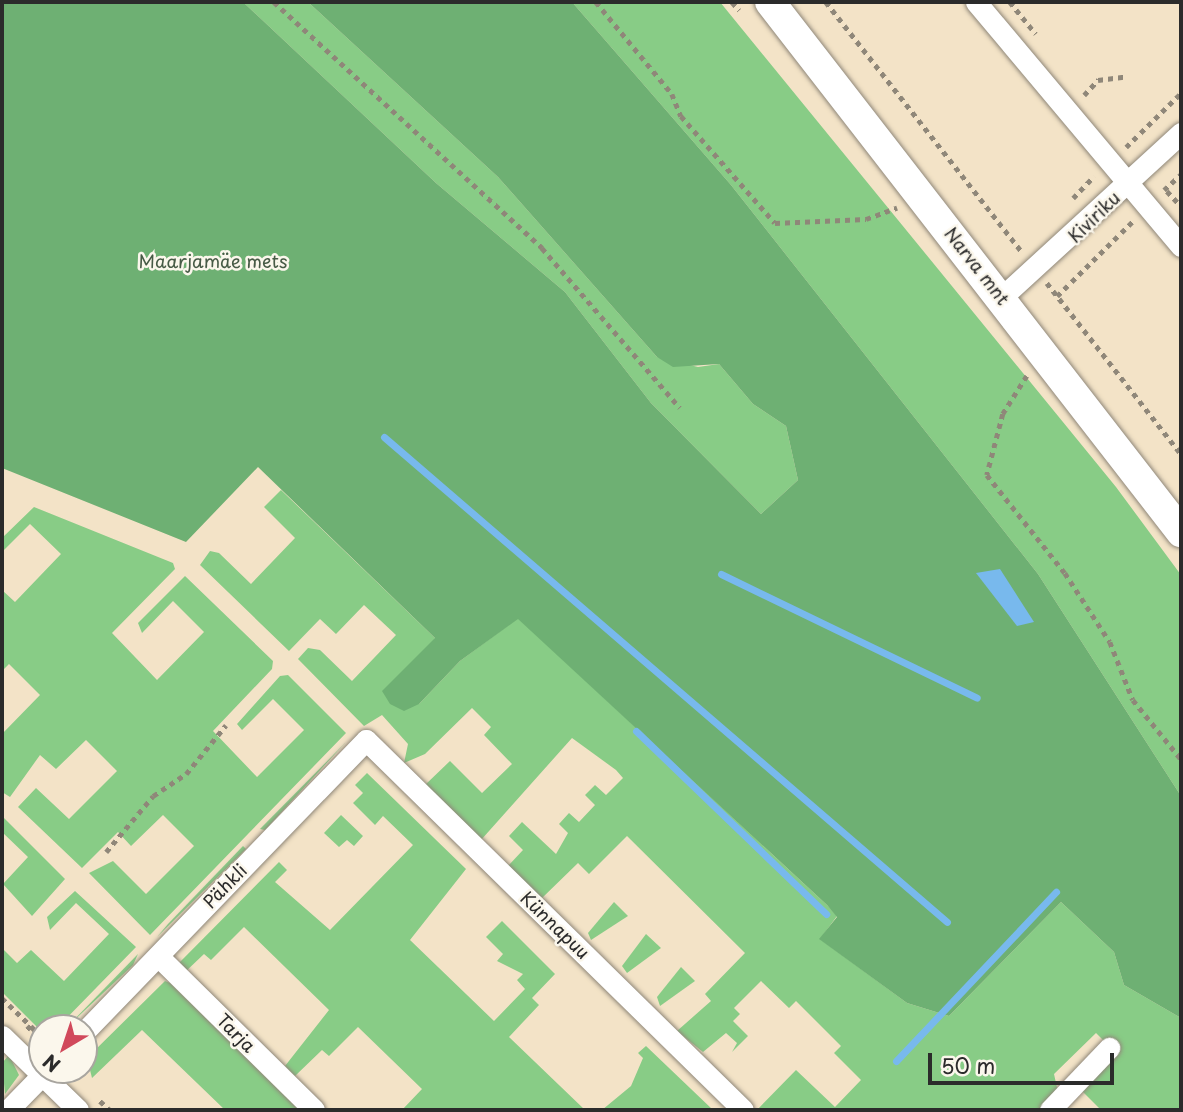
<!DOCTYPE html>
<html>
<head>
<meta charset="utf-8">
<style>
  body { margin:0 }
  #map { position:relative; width:1183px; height:1112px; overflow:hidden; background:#f3e3c7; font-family:"Playpen Sans",sans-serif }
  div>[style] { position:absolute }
  .green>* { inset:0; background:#88cc86 }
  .forest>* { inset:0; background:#6eb073 }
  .water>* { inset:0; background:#78b9ed }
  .stream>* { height:7px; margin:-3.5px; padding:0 3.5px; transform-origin:3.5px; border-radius:3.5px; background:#78b9ed }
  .path>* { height:4.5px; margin-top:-2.25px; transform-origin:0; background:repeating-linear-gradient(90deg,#8f8779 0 5px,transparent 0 10px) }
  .roads { filter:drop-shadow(0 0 2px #8f8779) drop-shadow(0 0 2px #8f8779) }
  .street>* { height:21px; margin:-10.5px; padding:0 10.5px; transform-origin:10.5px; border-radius:10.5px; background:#fff }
  .secondary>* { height:30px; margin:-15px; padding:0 15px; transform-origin:15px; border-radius:15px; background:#fff }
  span { translate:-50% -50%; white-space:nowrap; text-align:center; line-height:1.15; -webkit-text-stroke:5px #fbf7ec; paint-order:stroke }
  .street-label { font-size:18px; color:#2b2b2b }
  .park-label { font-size:18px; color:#475b46 }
  .frame { position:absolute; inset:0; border:4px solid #2b2b2b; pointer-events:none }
  .north { position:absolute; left:28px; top:1014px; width:70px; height:70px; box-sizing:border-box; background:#fbf7ec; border:2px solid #a8a59f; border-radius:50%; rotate:219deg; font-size:19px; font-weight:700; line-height:28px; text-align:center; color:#2b2b2b }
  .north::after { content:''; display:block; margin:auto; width:24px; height:32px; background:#d1495b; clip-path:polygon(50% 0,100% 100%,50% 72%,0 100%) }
  .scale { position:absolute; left:928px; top:1053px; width:186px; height:32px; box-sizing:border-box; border:4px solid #2b2b2b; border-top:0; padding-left:9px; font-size:21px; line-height:24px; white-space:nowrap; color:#2b2b2b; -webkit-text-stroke:5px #fbf7ec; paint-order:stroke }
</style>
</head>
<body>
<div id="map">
  <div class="green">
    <i style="clip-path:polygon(243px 2px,308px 2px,498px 177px,657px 357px,698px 367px,719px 364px,753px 404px,786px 426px,798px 480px,761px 514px,651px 403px,565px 292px,436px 183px)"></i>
    <i style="clip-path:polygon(572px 2px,720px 2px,1116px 487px,1181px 575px,1181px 796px,1038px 574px,731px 185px)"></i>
    <i style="clip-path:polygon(281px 490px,435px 638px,419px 704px,460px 661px,518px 618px,827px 905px,837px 916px,820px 939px,907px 1003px,949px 1016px,1061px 902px,1114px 952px,1124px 985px,1181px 1018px,1181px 1110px,1101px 1110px,1081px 1090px,1114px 1051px,1096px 1033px,1054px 1074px,1058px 1092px,1040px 1110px,757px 1110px,796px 1070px,835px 1107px,861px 1080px,834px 1053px,841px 1046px,796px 1001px,789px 1008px,761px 981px,734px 1008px,740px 1014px,733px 1021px,748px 1036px,732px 1052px,737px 1043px,726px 1033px,703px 1052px,677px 1031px,711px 1001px,705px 994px,745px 953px,627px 836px,589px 874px,578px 863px,541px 899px,508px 866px,523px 850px,509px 836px,522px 822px,556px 854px,568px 833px,559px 824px,569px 813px,579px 822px,595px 805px,585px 795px,595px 785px,606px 795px,623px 778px,616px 770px,572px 738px,481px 840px,425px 785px,450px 761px,482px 793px,512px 764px,484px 735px,491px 727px,472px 708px,425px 754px,404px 763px,408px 744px,382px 715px,364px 726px,298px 659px,308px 648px,320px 650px,352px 681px,396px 635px,364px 605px,336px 634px,320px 619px,289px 651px,200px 565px,210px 551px,219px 553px,251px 584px,295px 538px,264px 507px)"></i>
    <i style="clip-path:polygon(34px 507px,173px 563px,175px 569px,112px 633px,157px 680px,204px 632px,173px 601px,142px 633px,138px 623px,185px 576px,273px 661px,272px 669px,213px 731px,257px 777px,304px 730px,273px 699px,242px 730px,237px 724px,280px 676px,288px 675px,346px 733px,150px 935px,89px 873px,113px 861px,146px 894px,194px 846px,163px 815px,131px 846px,118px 832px,82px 868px,18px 807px,36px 788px,69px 819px,117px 771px,86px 740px,56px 769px,40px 755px,10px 797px,2px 792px,2px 734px,40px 695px,9px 664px,2px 671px,2px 590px,15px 602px,61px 554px,30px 524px,2px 552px,2px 538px)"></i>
    <i style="clip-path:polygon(346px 742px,265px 830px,260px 829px)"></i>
    <i style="clip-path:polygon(367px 773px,466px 869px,410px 940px,494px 1021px,525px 989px,517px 980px,523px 974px,497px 961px,503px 954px,486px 937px,502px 921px,555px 974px,532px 998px,539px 1005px,509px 1037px,585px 1110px,402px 1110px,422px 1089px,358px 1027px,329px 1056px,322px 1050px,295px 1076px,285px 1066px,329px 1010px,244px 927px,211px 960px,204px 954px,183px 974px,179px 963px,279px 862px,287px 870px,275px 882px,330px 930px,413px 845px,383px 816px,375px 825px,353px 803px,363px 793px,355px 785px)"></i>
    <i style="clip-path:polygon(341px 815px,363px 836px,354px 846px,347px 840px,339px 847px,324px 833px)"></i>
    <i style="clip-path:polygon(2px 816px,65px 879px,32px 916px,3px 884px,28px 857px,2px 832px)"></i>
    <i style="clip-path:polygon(243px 846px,246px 849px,157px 937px,168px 924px)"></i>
    <i style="clip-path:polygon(75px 891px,136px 947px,57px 1028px,42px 1032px,2px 992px,2px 948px,17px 963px,31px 950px,64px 981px,109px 934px,76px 903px,50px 930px,47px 917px)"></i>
    <i style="clip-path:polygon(614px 902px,628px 916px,591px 940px,588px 933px)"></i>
    <i style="clip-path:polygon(646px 934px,661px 948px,627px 973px,622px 966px)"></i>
    <i style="clip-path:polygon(138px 954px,133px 965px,66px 1028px)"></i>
    <i style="clip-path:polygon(681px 967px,695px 981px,660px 1006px,657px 997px)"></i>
    <i style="clip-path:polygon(165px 981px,170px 983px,299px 1110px,225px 1110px,142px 1030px,92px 1078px,87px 1058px)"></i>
    <i style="clip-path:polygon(646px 1046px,713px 1110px,602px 1110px,631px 1086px,643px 1058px,638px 1053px)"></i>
    <i style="clip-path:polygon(9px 1055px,19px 1075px,5px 1094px,2px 1063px)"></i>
  </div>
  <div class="forest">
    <i style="clip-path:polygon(2px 2px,243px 2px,436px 183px,565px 292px,651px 403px,761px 514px,798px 480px,786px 426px,753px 404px,719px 364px,673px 367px,657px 357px,498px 177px,308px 2px,572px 2px,731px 185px,1038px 574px,1181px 796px,1181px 1018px,1124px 985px,1114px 952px,1061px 902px,949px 1016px,907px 1003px,819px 939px,837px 917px,827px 905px,518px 619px,460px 661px,419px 704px,404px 711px,390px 704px,382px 691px,435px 638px,258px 467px,186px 542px,2px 468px)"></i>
  </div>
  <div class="water">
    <i style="clip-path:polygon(1000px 569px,1034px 622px,1017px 626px,976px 573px)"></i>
  </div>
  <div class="stream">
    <i style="left:384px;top:437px;width:743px;rotate:40.74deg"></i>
    <i style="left:721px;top:574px;width:284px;rotate:25.8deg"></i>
    <i style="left:636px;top:731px;width:264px;rotate:43.9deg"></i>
    <i style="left:896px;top:1061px;width:233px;rotate:-46.6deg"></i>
  </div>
  <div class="path">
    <i style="left:274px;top:2px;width:364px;rotate:42.5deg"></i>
    <i style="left:542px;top:248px;width:211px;rotate:49.2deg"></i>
    <i style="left:596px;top:2px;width:119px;rotate:50.4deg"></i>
    <i style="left:672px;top:94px;width:24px;rotate:68deg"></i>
    <i style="left:681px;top:116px;width:142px;rotate:48.7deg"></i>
    <i style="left:775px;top:223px;width:91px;rotate:-2.5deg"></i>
    <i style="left:866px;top:219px;width:33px;rotate:-20deg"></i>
    <i style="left:732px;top:2px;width:11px;rotate:49deg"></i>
    <i style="left:826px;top:2px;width:318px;rotate:51.9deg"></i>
    <i style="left:1010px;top:2px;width:41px;rotate:50.9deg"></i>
    <i style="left:1084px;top:95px;width:21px;rotate:-47deg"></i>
    <i style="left:1098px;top:80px;width:26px;rotate:-7deg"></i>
    <i style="left:1126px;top:147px;width:77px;rotate:-44.5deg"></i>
    <i style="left:1164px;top:190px;width:23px;rotate:-43deg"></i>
    <i style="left:1167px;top:191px;width:21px;rotate:47deg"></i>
    <i style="left:1073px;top:198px;width:30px;rotate:-46deg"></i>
    <i style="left:1047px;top:283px;width:217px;rotate:51.9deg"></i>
    <i style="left:1057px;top:296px;width:107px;rotate:-44.6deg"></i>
    <i style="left:1027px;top:376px;width:45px;rotate:122.3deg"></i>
    <i style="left:1003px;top:414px;width:63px;rotate:104.7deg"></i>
    <i style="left:987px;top:475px;width:125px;rotate:51.5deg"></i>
    <i style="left:1065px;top:573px;width:82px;rotate:56.9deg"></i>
    <i style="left:1110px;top:642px;width:62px;rotate:68.4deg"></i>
    <i style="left:1133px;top:700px;width:76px;rotate:50.9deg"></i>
    <i style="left:106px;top:852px;width:73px;rotate:-50deg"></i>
    <i style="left:153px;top:796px;width:40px;rotate:-34deg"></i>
    <i style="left:186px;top:774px;width:63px;rotate:-50.8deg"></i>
    <i style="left:2px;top:998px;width:40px;rotate:44deg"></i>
    <i style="left:31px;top:1026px;width:7px;rotate:135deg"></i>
    <i style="left:31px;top:1026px;width:16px;rotate:47deg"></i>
    <i style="left:100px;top:1101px;width:13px;rotate:42deg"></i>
  </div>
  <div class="roads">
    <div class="street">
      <i style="left:976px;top:2px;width:319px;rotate:50deg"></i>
      <i style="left:1002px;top:297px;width:243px;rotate:-42.5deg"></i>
      <i style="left:158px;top:956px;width:219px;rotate:44.6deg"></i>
      <i style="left:84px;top:1032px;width:406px;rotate:-46deg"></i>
      <i style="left:366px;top:740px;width:528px;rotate:44.46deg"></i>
      <i style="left:2px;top:1036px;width:106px;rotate:44.2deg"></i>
      <i style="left:8px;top:1110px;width:56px;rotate:-45.7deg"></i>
      <i style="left:1050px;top:1110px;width:86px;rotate:-46.4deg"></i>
    </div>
    <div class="secondary">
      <i style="left:770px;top:2px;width:671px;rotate:52.21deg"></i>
    </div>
  </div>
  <div class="street-label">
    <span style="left:1094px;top:217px;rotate:-44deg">Kiviriku</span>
    <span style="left:977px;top:266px;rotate:52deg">Narva mnt</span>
    <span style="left:225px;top:886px;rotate:-46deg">Pähkli</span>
    <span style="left:555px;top:925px;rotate:44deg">Künnapuu</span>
    <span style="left:236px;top:1033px;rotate:45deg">Tarja</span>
  </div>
  <div class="park-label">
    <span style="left:213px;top:261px">Maarjamäe mets</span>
  </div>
  <div class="frame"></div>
  <div class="north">N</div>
  <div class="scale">50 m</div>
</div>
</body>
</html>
